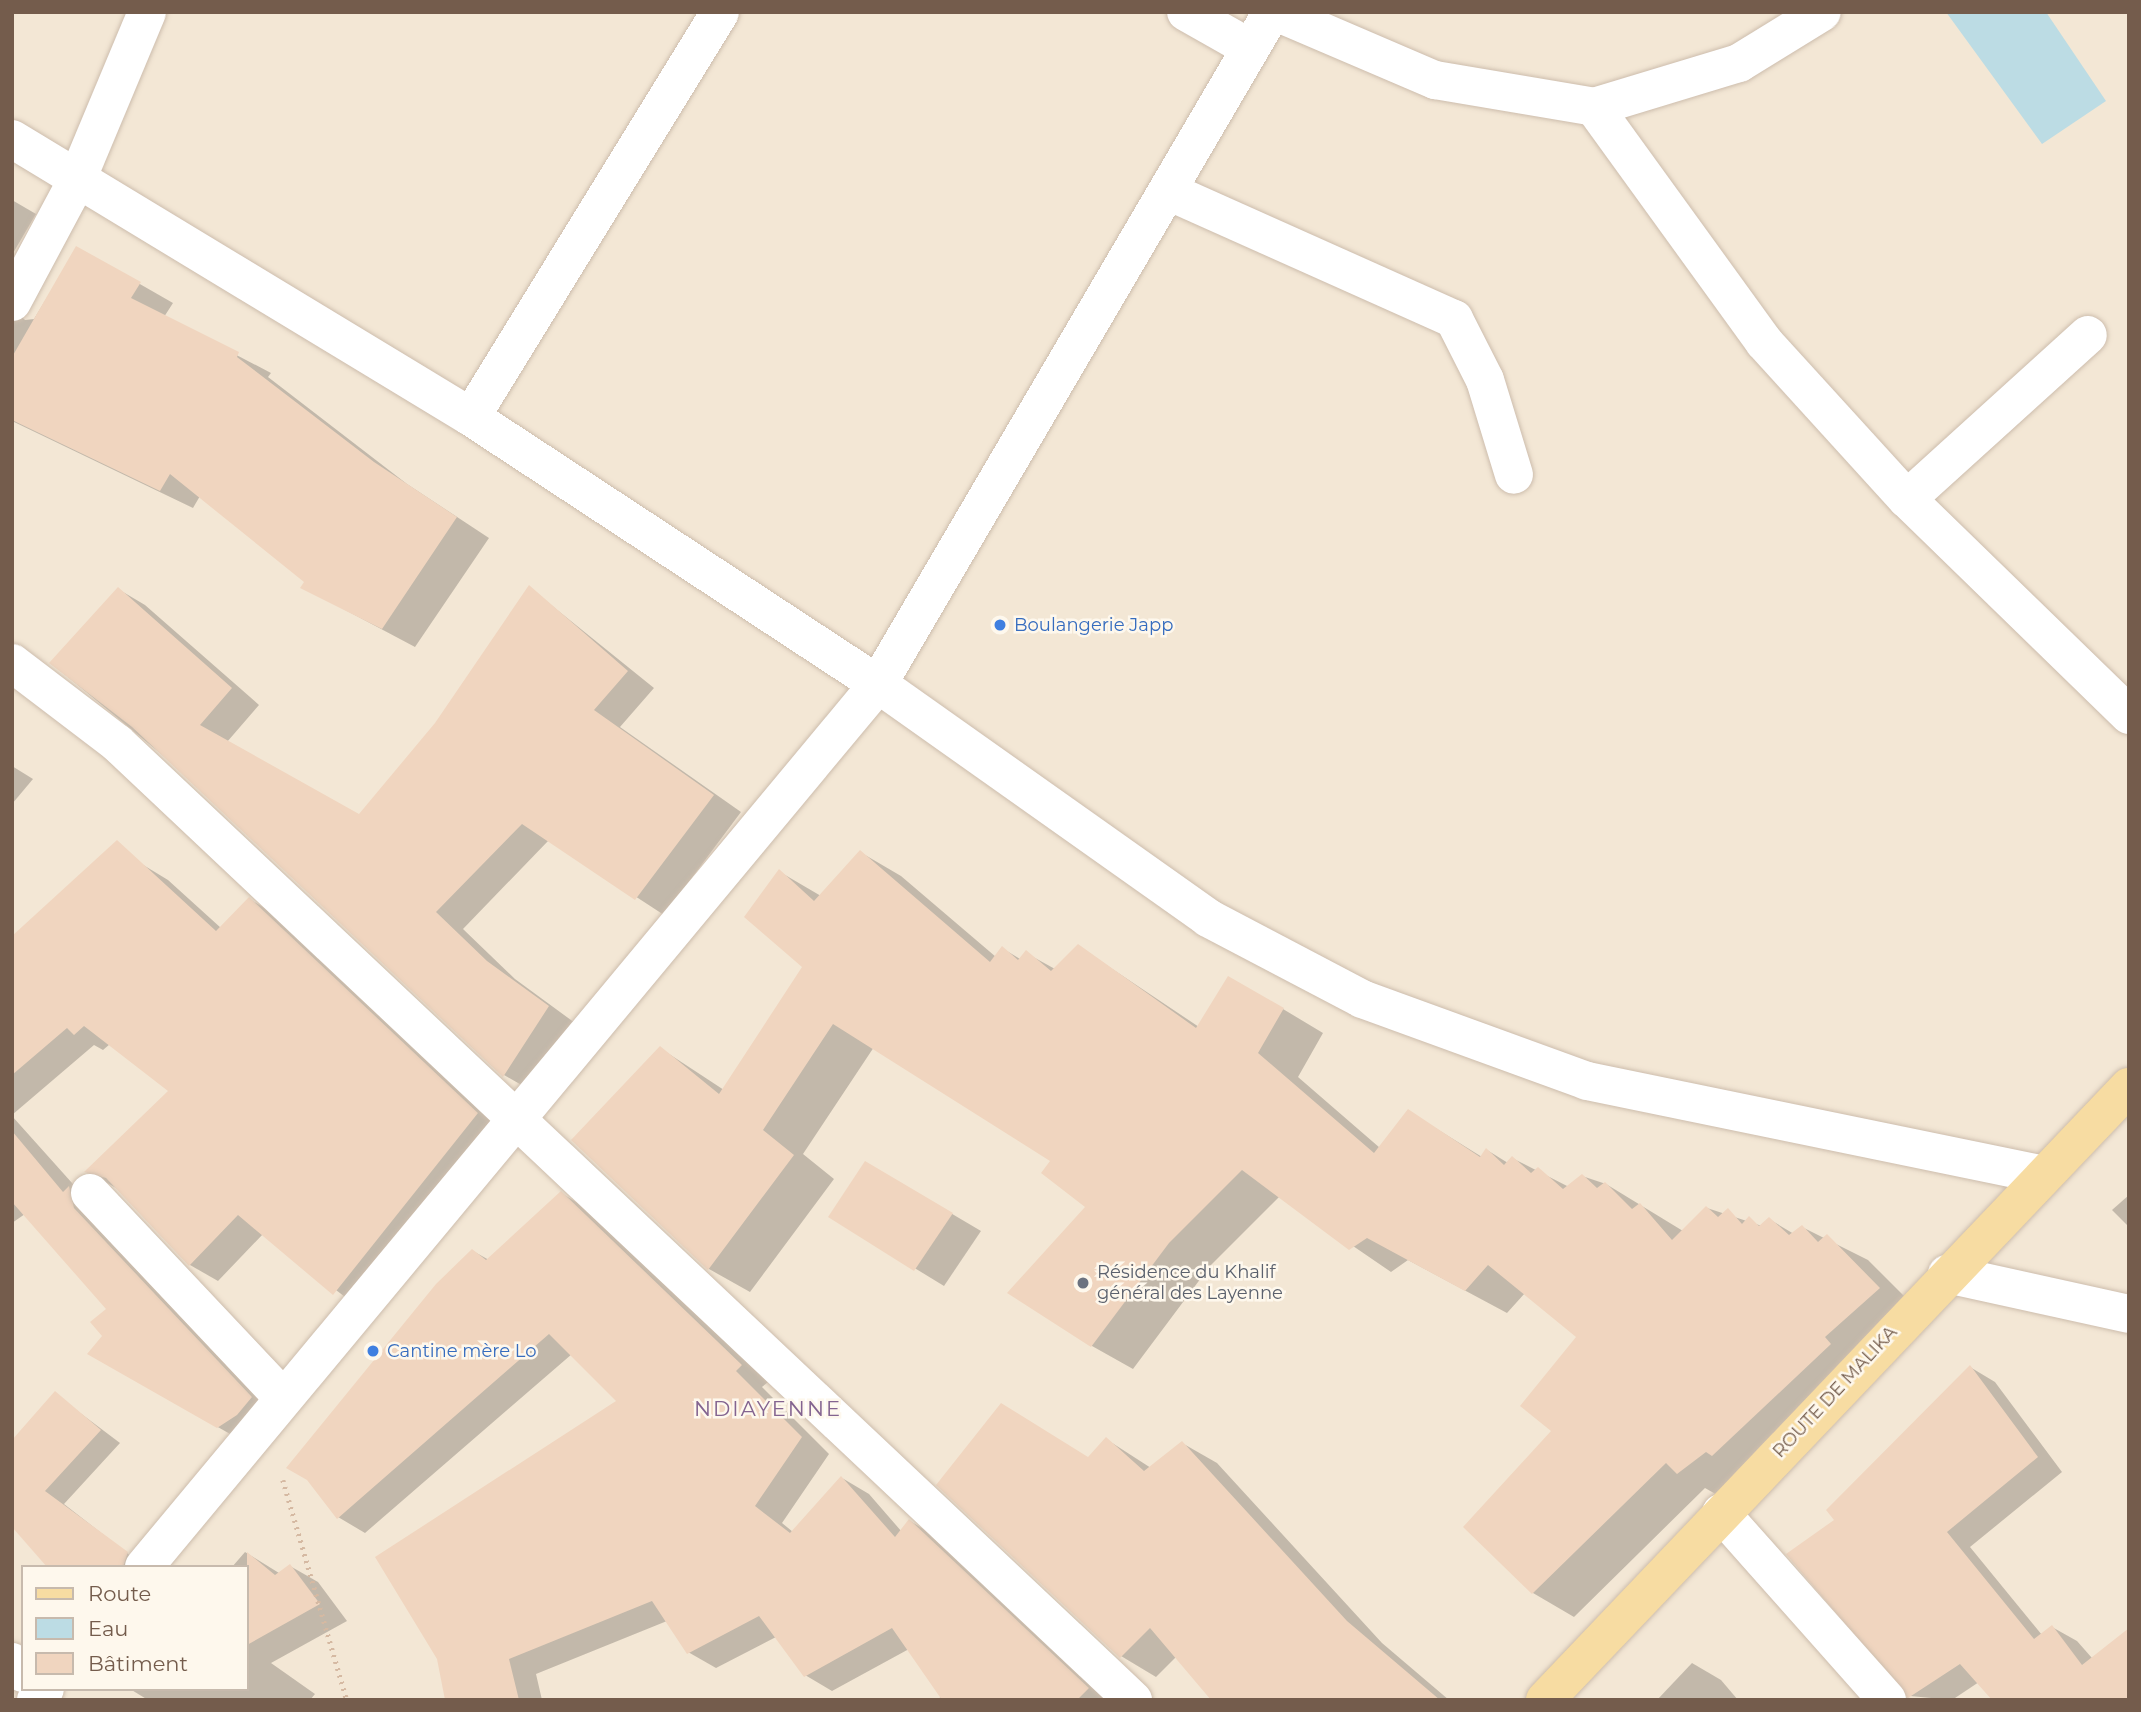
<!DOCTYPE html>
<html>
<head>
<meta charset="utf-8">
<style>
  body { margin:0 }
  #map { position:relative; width:2141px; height:1712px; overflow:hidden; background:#fbf4e7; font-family:Montserrat,sans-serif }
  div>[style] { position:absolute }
  .residential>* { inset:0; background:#f3e7d5 }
  .water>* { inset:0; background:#bcdce4 }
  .shadow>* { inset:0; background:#0003 }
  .building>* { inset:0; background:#f0d5bf }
  .path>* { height:4.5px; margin-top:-2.25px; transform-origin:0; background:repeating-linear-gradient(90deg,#d5b9a2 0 2px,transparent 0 7px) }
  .roads { filter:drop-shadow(0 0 2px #cdbdad) drop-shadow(0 0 2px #cdbdad) }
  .minor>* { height:38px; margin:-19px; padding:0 19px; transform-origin:19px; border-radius:19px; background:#fff }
  .major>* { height:38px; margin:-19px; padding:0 19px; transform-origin:19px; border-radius:19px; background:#f7dca2 }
  .dots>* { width:19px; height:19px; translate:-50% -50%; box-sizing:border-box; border:4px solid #fef8ed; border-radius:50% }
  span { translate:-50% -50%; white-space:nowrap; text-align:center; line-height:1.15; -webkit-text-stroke:5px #fef8ed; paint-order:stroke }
  .shop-label { font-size:18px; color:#366cbe }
  .left { translate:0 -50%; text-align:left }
  .worship-label { font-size:18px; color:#5b616d }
  .street-label { font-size:18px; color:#745c4c }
  .quarter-label { font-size:21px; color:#846490; letter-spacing:2px }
  .frame { position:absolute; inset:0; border:14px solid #745c4c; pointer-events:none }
  .legend { position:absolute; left:21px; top:1565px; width:228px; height:126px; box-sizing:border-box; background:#fef8ed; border:2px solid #c7baad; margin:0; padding:9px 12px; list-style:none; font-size:21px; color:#745c4c }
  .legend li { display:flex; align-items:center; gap:14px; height:35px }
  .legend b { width:35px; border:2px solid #c7baad }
</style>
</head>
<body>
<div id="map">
  <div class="residential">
    <i style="clip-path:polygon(evenodd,12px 12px,2129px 12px,2129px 1700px,12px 1700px,12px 12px,23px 1567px,247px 1567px,247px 1689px,23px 1689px,23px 1567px)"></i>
  </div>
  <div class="water">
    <i style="clip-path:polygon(1946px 12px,2046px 12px,2106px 101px,2042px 144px)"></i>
  </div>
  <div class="shadow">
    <i style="clip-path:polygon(12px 200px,36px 214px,12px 255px)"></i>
    <i style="clip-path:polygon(77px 248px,173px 303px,164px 317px,271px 373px,268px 377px,407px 484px,489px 538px,415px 647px,302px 587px,306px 582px,200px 496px,193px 508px,12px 421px,12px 307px,25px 320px,34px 319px)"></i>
    <i style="clip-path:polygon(530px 588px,654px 688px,620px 727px,741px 812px,664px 915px,549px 840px,463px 929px,515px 979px,575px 1023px,532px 1091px,504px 1075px,177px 767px,51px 663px,118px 589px,145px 605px,259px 705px,227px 742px,360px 816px,436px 724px)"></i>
    <i style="clip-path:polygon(12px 766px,33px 779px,12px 804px)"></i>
    <i style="clip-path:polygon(860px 852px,901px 876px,996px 957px,1002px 948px,1020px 959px,1026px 953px,1055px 969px,1078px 946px,1199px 1027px,1283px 1009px,1323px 1033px,1298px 1077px,1380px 1148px,1408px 1111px,1482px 1157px,1487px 1150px,1508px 1163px,1512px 1158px,1569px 1187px,1582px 1176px,1606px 1184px,1683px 1231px,1707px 1208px,1762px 1226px,1769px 1219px,1794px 1234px,1802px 1227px,1868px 1260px,1920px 1312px,1719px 1496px,1705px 1488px,1574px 1617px,1533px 1593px,1465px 1527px,1553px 1431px,1579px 1336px,1525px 1293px,1507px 1313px,1408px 1260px,1391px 1272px,1280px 1196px,1210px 1266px,1133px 1369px,1092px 1346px,1087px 1207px,1053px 1161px,874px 1047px,803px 1154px,834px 1179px,750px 1292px,709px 1269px,573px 1140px,660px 1048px,724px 1090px,805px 966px,780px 872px,821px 896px)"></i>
    <i style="clip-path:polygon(140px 863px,168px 880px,221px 928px,249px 899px,277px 915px,504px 1130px,362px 1310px,263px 1234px,218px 1281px,190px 1265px,118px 1189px,87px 1172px,171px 1091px,110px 1044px,103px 1050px,94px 1045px,12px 1115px,12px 975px)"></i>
    <i style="clip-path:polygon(12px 1116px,279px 1414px,246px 1443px,89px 1354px,104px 1336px,108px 1310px,25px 1214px,12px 1223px)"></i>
    <i style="clip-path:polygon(866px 1163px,981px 1231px,944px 1286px,831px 1217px)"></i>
    <i style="clip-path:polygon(561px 1193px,588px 1209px,768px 1382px,762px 1387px,829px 1454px,782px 1523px,793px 1532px,842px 1478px,869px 1494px,902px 1532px,910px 1521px,937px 1537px,1109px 1700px,937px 1700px,942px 1696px,909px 1649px,832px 1691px,805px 1675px,776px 1637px,716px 1668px,688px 1652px,667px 1621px,536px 1674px,542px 1700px,464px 1700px,619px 1401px,572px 1354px,365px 1533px,338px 1517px,473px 1251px,489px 1260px)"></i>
    <i style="clip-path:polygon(2129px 1195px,2129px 1227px,2112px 1210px)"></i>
    <i style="clip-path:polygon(1970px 1367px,1995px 1382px,2062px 1472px,1970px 1547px,2042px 1635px,2052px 1627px,2077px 1641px,2129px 1700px,1979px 1682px,1952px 1700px,1910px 1696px,1837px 1520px)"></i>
    <i style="clip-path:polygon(55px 1394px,120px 1443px,64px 1504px,145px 1567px,50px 1567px,12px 1522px)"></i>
    <i style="clip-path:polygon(1106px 1439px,1151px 1468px,1182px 1443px,1217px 1463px,1382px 1643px,1449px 1700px,1214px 1700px,1177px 1656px,1156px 1677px,1121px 1656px,1089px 1458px)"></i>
    <i style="clip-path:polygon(245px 1552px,279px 1573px,290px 1566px,318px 1582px,347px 1621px,271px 1663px,315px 1694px,310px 1700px,148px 1700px,130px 1689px,247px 1689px,247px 1567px,232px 1567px)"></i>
    <i style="clip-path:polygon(1692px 1663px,1721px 1680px,1738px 1700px,1657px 1700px)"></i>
  </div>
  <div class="building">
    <i style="clip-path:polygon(76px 246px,141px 282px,131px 298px,239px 352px,237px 357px,374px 462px,457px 517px,382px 629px,300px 588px,304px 582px,170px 474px,160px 491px,12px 420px,12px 357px)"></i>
    <i style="clip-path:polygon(529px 585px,628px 671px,594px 710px,714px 795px,635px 900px,522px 824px,436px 912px,487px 961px,549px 1006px,503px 1077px,132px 727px,49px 663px,118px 587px,232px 688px,200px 725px,359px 814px,435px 723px)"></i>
    <i style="clip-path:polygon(117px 840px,216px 931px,249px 897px,478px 1113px,333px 1295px,238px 1215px,189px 1266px,106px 1178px,84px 1172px,168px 1091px,84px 1026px,74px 1035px,67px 1028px,12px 1075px,12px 936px)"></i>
    <i style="clip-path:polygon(860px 850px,990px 962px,1002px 946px,1018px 960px,1026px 950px,1051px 971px,1078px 944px,1196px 1028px,1228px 976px,1284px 1008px,1258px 1053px,1374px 1153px,1408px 1109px,1480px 1157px,1486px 1148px,1504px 1165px,1512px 1156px,1531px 1173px,1538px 1167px,1563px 1189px,1582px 1174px,1597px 1188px,1605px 1182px,1632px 1209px,1640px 1203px,1672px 1240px,1706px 1206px,1718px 1217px,1728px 1208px,1742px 1224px,1749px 1216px,1759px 1226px,1769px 1217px,1789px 1235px,1802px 1225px,1818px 1242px,1827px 1234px,1880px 1288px,1825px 1337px,1831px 1344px,1712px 1456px,1706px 1452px,1677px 1474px,1666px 1463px,1532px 1594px,1463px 1527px,1551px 1431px,1520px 1406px,1576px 1337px,1488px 1265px,1465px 1291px,1367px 1238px,1349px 1250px,1242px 1170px,1169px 1243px,1091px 1347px,1007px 1293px,1085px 1207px,1041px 1173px,1050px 1161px,833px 1024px,763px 1130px,794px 1155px,708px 1270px,571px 1140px,660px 1046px,719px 1094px,802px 967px,744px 917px,779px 869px,814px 901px)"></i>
    <i style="clip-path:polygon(12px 1131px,63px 1192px,69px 1186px,74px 1208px,252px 1397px,237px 1415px,217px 1428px,87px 1354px,102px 1336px,90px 1322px,106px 1309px,12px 1202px)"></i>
    <i style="clip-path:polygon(865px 1161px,953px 1213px,914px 1271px,828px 1217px)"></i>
    <i style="clip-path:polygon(561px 1191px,742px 1365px,736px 1371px,802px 1437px,755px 1506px,790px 1533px,841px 1476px,895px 1537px,909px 1519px,1089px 1688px,1077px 1700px,942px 1700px,892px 1628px,804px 1677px,759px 1616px,687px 1654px,652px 1601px,509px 1659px,519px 1700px,445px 1700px,437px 1659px,375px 1557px,616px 1401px,549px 1334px,337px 1519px,307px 1480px,286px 1468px,436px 1284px,472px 1249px,486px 1260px)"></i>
    <i style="clip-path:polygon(1970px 1365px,2038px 1457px,1947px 1532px,2034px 1639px,2052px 1625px,2082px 1665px,2129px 1628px,2129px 1700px,1992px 1700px,1960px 1664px,1908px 1698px,1786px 1554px,1834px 1520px,1826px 1510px)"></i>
    <i style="clip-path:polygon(55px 1391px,101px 1430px,45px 1491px,128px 1552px,123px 1567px,47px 1567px,12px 1527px,12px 1440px)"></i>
    <i style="clip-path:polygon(1001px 1403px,1088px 1457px,1106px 1437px,1144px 1471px,1182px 1441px,1347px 1621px,1440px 1700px,1211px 1700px,1150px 1628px,1120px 1658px,936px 1485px)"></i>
    <i style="clip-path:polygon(247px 1552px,275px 1575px,290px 1564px,320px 1604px,247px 1645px)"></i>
  </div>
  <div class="path">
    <i style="left:283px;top:1480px;width:229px;rotate:73.8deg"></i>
  </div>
  <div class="roads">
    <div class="minor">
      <i style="left:1186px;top:12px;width:73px;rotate:29.4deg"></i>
      <i style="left:1276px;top:12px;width:173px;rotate:23.2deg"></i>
      <i style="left:1435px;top:80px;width:161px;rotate:9.6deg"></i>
      <i style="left:1594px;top:107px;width:152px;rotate:-16.9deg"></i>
      <i style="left:1739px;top:63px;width:97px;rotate:-31.6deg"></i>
      <i style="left:1594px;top:107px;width:290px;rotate:54.1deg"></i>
      <i style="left:1764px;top:342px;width:212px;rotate:47.7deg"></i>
      <i style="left:1907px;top:499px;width:310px;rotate:44.2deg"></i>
      <i style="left:12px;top:139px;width:537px;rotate:31.2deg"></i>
      <i style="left:471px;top:417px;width:487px;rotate:33.3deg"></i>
      <i style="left:878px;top:684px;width:405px;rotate:35.3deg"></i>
      <i style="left:1208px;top:918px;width:174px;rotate:27.7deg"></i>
      <i style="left:1362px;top:999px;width:239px;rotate:20deg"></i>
      <i style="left:1587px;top:1081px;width:466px;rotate:11.6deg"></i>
      <i style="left:1170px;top:192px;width:311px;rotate:24.1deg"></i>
      <i style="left:1454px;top:319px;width:68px;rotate:63.1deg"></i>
      <i style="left:1485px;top:380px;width:99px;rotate:73deg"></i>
      <i style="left:12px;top:302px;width:136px;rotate:-61.9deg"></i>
      <i style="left:76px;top:182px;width:184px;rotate:-67.3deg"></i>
      <i style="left:471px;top:417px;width:475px;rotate:-58.4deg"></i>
      <i style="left:1907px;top:499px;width:244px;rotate:-42.2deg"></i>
      <i style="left:12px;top:663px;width:132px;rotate:37.3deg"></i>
      <i style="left:117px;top:743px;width:1396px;rotate:43.29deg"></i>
      <i style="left:90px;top:1193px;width:280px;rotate:46.7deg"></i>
      <i style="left:1947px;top:1274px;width:186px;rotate:12.4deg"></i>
      <i style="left:1721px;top:1513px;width:250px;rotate:48.4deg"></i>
      <i style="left:144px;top:1567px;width:1148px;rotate:-50.26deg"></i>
      <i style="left:878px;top:684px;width:779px;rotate:-59.62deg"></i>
      <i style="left:12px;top:1662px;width:16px;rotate:45deg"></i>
      <i style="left:36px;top:1700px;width:14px;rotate:-51deg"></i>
    </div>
    <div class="major">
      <i style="left:1545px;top:1700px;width:847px;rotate:-46.39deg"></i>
    </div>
  </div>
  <div class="dots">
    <i style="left:1000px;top:625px;background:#3f7fe0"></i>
    <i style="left:1083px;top:1283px;background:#6b7280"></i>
    <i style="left:373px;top:1351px;background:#3f7fe0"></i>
  </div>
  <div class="shop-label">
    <span class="left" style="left:1014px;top:625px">Boulangerie Japp</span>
    <span class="left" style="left:387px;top:1351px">Cantine mère Lo</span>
  </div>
  <div class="worship-label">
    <span class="left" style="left:1097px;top:1283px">Résidence du Khalif<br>général des Layenne</span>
  </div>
  <div class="street-label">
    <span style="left:1835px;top:1392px;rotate:-47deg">ROUTE DE MALIKA</span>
  </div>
  <div class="quarter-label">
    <span style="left:768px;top:1409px">NDIAYENNE</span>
  </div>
  <div class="frame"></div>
  <ul class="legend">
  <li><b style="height:9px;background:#f7dca2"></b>Route</li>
  <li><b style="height:19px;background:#bcdce4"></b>Eau</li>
  <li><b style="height:19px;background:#f0d5bf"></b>Bâtiment</li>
  </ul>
</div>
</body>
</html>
